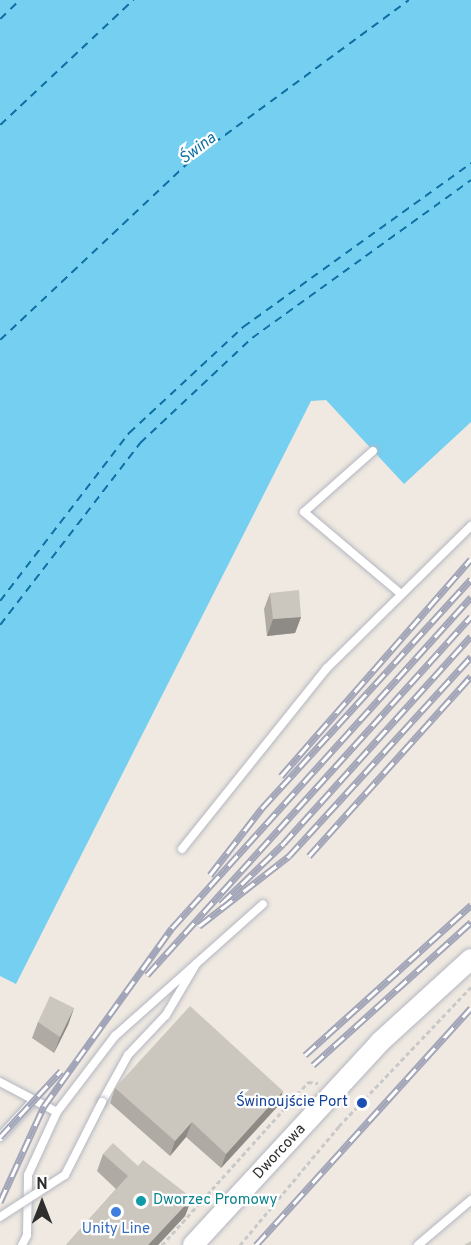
<!DOCTYPE html>
<html>
<head>
<meta charset="utf-8">
<style>
  body { margin:0 }
  #map { position:relative; width:471px; height:1245px; overflow:hidden; background:#efe9e1; font-family:Overpass,sans-serif }
  div>[style] { position:absolute }
  .water>* { inset:0; background:#75cff0 }
  .ferry>* { height:1.5px; margin-top:-0.75px; transform-origin:0; background:repeating-linear-gradient(90deg,#0d6fa3 0 8px,transparent 0 14px) }
  .path>* { height:3px; margin-top:-1.5px; transform-origin:0; background:repeating-linear-gradient(90deg,#c9c9c9 0 4.5px,transparent 0 7.5px) }
  .roads { filter:drop-shadow(0 0 2px #b4b7c1) drop-shadow(0 0 2px #b4b7c1) }
  .service>* { height:8px; margin:-4px; padding:0 4px; transform-origin:4px; border-radius:4px; background:#fff }
  .tertiary>* { height:20px; margin:-10px; padding:0 10px; transform-origin:10px; border-radius:10px; background:#fff }
  .rail>* { height:7px; margin-top:-3.5px; transform-origin:0; background:repeating-linear-gradient(90deg,#fff 0 14px,#a3a6b8 0 28px); box-sizing:border-box; border-block:2px solid #a3a6b8 }
  .bridges { filter:drop-shadow(0 0 2px #b4b7c1) drop-shadow(0 0 2px #b4b7c1) }
  .service-bridge>* { height:8px; margin:-4px; padding:0 4px; transform-origin:4px; border-radius:4px; background:#fff }
  .wall>* { inset:0; background:#afaba4 }
  .shaded-wall>* { inset:0; background:#8e8b86 }
  .building>* { inset:0; background:#cbc7bf }
  .dots>* { width:16px; height:16px; translate:-50% -50%; box-sizing:border-box; border:3px solid #fff; border-radius:50% }
  span { translate:-50% -50%; white-space:nowrap; text-align:center; line-height:1.15; -webkit-text-stroke:4.5px #fff; paint-order:stroke }
  .transit-label { font-size:15px; color:#164399 }
  .right { translate:-100% -50%; text-align:right }
  .street-label { font-size:15px; color:#2e2e2e }
  .culture-label { font-size:15px; color:#0d838f }
  .left { translate:0 -50%; text-align:left }
  .shop-label { font-size:15px; color:#366cbe }
  .water-label { font-size:16px; color:#0d6fa3; font-style:italic }
  .north { position:absolute; left:12px; top:1173px; width:60px; height:60px; -webkit-text-stroke:4px #fff; paint-order:stroke; rotate:0deg; font-size:16px; font-weight:700; line-height:24px; text-align:center; color:#2e2e2e }
  .north::after { content:''; display:block; margin:auto; width:21px; height:27px; background:#2e2e2e; clip-path:polygon(50% 0,100% 100%,50% 72%,0 100%) }
</style>
</head>
<body>
<div id="map">
  <div class="water">
    <i style="clip-path:polygon(0 0,471px 0,471px 422px,404px 484px,326px 400px,311px 401px,16px 984px,0 976px)"></i>
  </div>
  <div class="ferry">
    <i style="left:0;top:19px;width:28px;rotate:-44deg"></i>
    <i style="left:0;top:125px;width:183px;rotate:-43.2deg"></i>
    <i style="left:0;top:340px;width:262px;rotate:-43.3deg"></i>
    <i style="left:191px;top:160px;width:270px;rotate:-36.3deg"></i>
    <i style="left:0;top:601px;width:212px;rotate:-52.5deg"></i>
    <i style="left:129px;top:433px;width:156px;rotate:-42.9deg"></i>
    <i style="left:243px;top:327px;width:281px;rotate:-35.7deg"></i>
    <i style="left:0;top:625px;width:230px;rotate:-52.4deg"></i>
    <i style="left:140px;top:443px;width:154px;rotate:-43.2deg"></i>
    <i style="left:252px;top:338px;width:270px;rotate:-35.8deg"></i>
  </div>
  <div class="path">
    <i style="left:162px;top:1245px;width:219px;rotate:-48.1deg"></i>
    <i style="left:308px;top:1082px;width:10px;rotate:6deg"></i>
    <i style="left:240px;top:1245px;width:155px;rotate:-50.2deg"></i>
    <i style="left:339px;top:1126px;width:192px;rotate:-46.5deg"></i>
  </div>
  <div class="roads">
    <div class="service">
      <i style="left:373px;top:451px;width:92px;rotate:138.5deg"></i>
      <i style="left:304px;top:512px;width:127px;rotate:40.2deg"></i>
      <i style="left:182px;top:849px;width:231px;rotate:-51.3deg"></i>
      <i style="left:326px;top:669px;width:204px;rotate:-44.6deg"></i>
      <i style="left:0;top:1082px;width:64px;rotate:27.8deg"></i>
      <i style="left:102px;top:1102px;width:54px;rotate:-61deg"></i>
      <i style="left:128px;top:1055px;width:55px;rotate:-46.5deg"></i>
      <i style="left:166px;top:1015px;width:59px;rotate:-59.5deg"></i>
      <i style="left:0;top:1137px;width:49px;rotate:-47.5deg"></i>
      <i style="left:22px;top:1245px;width:11px;rotate:-63deg"></i>
      <i style="left:27px;top:1235px;width:60px;rotate:-89deg"></i>
      <i style="left:28px;top:1175px;width:69px;rotate:-65.3deg"></i>
      <i style="left:57px;top:1112px;width:96px;rotate:-52.7deg"></i>
      <i style="left:115px;top:1036px;width:198px;rotate:-41.7deg"></i>
      <i style="left:418px;top:1245px;width:70px;rotate:-40.3deg"></i>
    </div>
    <div class="tertiary">
      <i style="left:193px;top:1245px;width:276px;rotate:-47.3deg"></i>
      <i style="left:380px;top:1042px;width:123px;rotate:-42.4deg"></i>
    </div>
  </div>
  <div class="rail">
    <i style="left:281px;top:776px;width:288px;rotate:-48.8deg"></i>
    <i style="left:309px;top:856px;width:242px;rotate:-48deg"></i>
    <i style="left:210px;top:875px;width:85px;rotate:-52.2deg"></i>
    <i style="left:262px;top:808px;width:310px;rotate:-47.6deg"></i>
    <i style="left:221px;top:904px;width:86px;rotate:-44.1deg"></i>
    <i style="left:283px;top:844px;width:280px;rotate:-47.9deg"></i>
    <i style="left:199px;top:926px;width:114px;rotate:-37.9deg"></i>
    <i style="left:289px;top:856px;width:270px;rotate:-47.6deg"></i>
    <i style="left:147px;top:975px;width:483px;rotate:-47.9deg"></i>
    <i style="left:305px;top:1055px;width:224px;rotate:-42.1deg"></i>
    <i style="left:313px;top:1065px;width:213px;rotate:-42.1deg"></i>
    <i style="left:0;top:1137px;width:90px;rotate:-47.3deg"></i>
    <i style="left:0;top:1202px;width:106px;rotate:-65.4deg"></i>
    <i style="left:44px;top:1106px;width:219px;rotate:-54.3deg"></i>
    <i style="left:172px;top:928px;width:446px;rotate:-47.9deg"></i>
    <i style="left:256px;top:1245px;width:320px;rotate:-47.8deg"></i>
  </div>
  <div class="bridges">
    <div class="service-bridge">
      <i style="left:0;top:1217px;width:77px;rotate:-32.9deg"></i>
      <i style="left:65px;top:1175px;width:82px;rotate:-63.1deg"></i>
    </div>
  </div>
  <div class="wall">
    <i style="clip-path:polygon(270px 593px,301px 617px,295px 633px,267px 636px,264px 609px)"></i>
    <i style="clip-path:polygon(74px 1008px,68px 1025px,54px 1053px,32px 1038px,38px 1022px)"></i>
    <i style="clip-path:polygon(115px 1088px,278px 1106px,221px 1168px,186px 1137px,170px 1156px,110px 1103px)"></i>
    <i style="clip-path:polygon(103px 1154px,138px 1166px,192px 1198px,185px 1216px,158px 1245px,66px 1245px,116px 1189px,97px 1171px)"></i>
  </div>
  <div class="shaded-wall">
    <i style="clip-path:polygon(301px 617px,295px 633px,267px 636px,273px 619px)"></i>
    <i style="clip-path:polygon(74px 1008px,68px 1025px,54px 1053px,60px 1037px)"></i>
    <i style="clip-path:polygon(283px 1091px,278px 1106px,221px 1168px,226px 1154px)"></i>
    <i style="clip-path:polygon(192px 1122px,186px 1137px,170px 1156px,175px 1141px)"></i>
    <i style="clip-path:polygon(192px 1198px,185px 1216px,158px 1245px,148px 1245px)"></i>
  </div>
  <div class="building">
    <i style="clip-path:polygon(299px 590px,301px 617px,273px 619px,270px 593px)"></i>
    <i style="clip-path:polygon(50px 996px,74px 1008px,60px 1037px,38px 1022px)"></i>
    <i style="clip-path:polygon(190px 1006px,283px 1091px,226px 1154px,192px 1122px,175px 1141px,115px 1088px)"></i>
    <i style="clip-path:polygon(113px 1143px,138px 1166px,143px 1160px,192px 1198px,148px 1245px,66px 1245px,128px 1176px,103px 1154px)"></i>
    <i style="clip-path:polygon(471px 1241px,471px 1245px,464px 1245px)"></i>
  </div>
  <div class="dots">
    <i style="left:362px;top:1103px;background:#1a4fb4"></i>
    <i style="left:141px;top:1201px;background:#0f9aa8"></i>
    <i style="left:116px;top:1212px;background:#3f7fe0"></i>
  </div>
  <div class="transit-label">
    <span class="right" style="left:348px;top:1103px">Świnoujście Port</span>
  </div>
  <div class="street-label">
    <span style="left:280px;top:1152px;rotate:-47deg">Dworcowa</span>
  </div>
  <div class="culture-label">
    <span class="left" style="left:153px;top:1201px">Dworzec Promowy</span>
  </div>
  <div class="shop-label">
    <span style="left:116px;top:1230px">Unity Line</span>
  </div>
  <div class="water-label">
    <span style="left:198px;top:149px;rotate:-37deg">Świna</span>
  </div>
  <div class="north">N</div>
</div>
</body>
</html>
